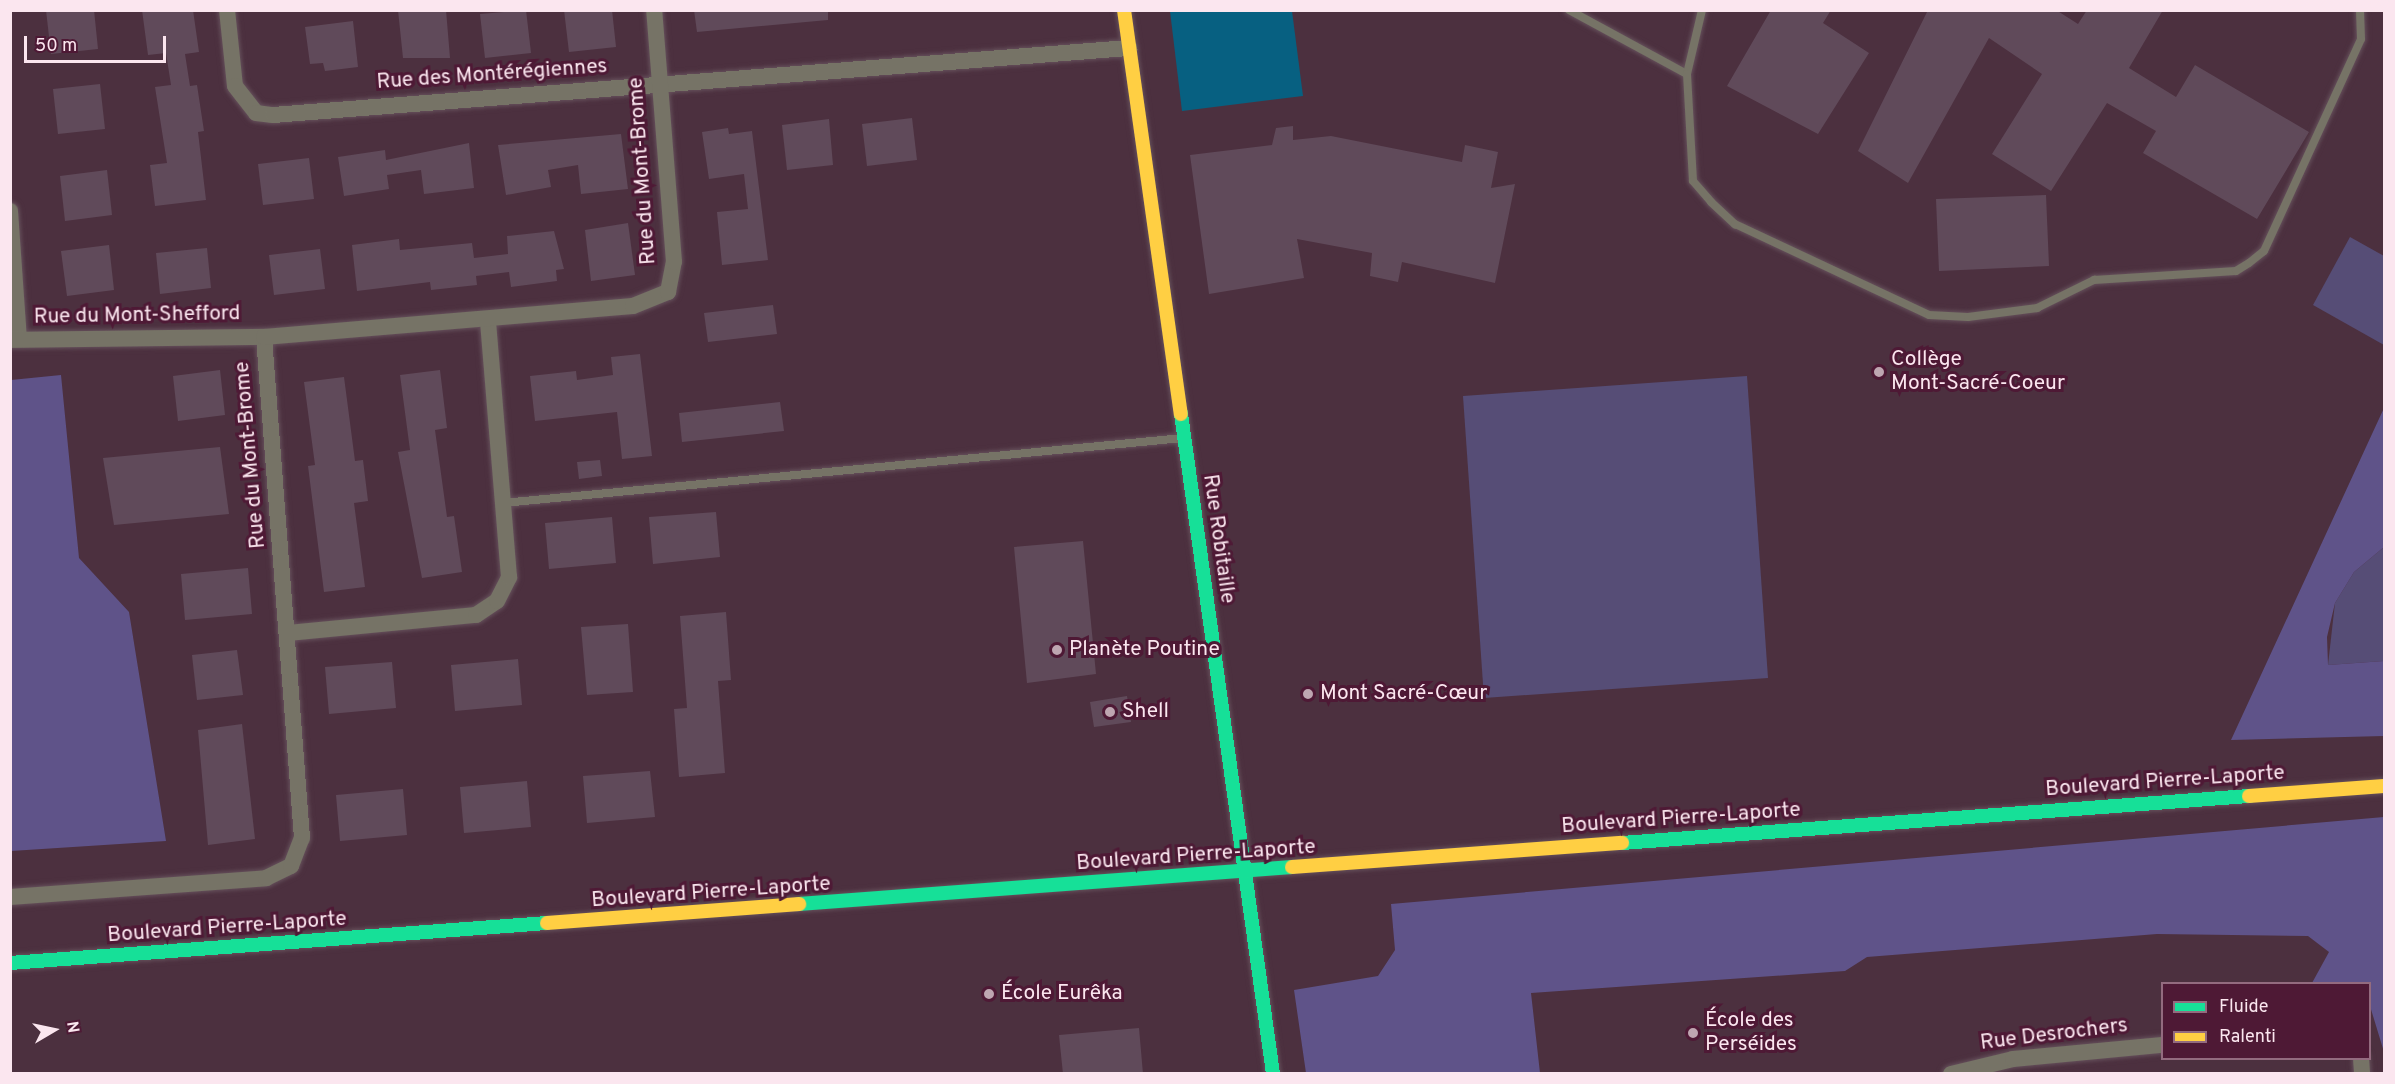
<!DOCTYPE html>
<html>
<head>
<meta charset="utf-8">
<style>
  body { margin:0 }
  #map { position:relative; width:2395px; height:1084px; overflow:hidden; background:#4c303f; font-family:Overpass,sans-serif }
  div>[style] { position:absolute }
  .green>* { inset:0; background:#564d76 }
  .forest>* { inset:0; background:#5f5389 }
  .water>* { inset:0; background:#076081 }
  .building>* { inset:0; background:#604a5a }
  .roads { filter:drop-shadow(0 0 2px #65505b) drop-shadow(0 0 2px #65505b) }
  .lane>* { height:8px; margin:-4px; padding:0 4px; transform-origin:4px; border-radius:4px; background:#767366 }
  .street>* { height:16px; margin:-8px; padding:0 8px; transform-origin:8px; border-radius:8px; background:#767366 }
  .fast>* { height:14px; margin:-7px; padding:0 7px; transform-origin:7px; border-radius:7px; background:#16e098 }
  .slow>* { height:14px; margin:-7px; padding:0 7px; transform-origin:7px; border-radius:7px; background:#ffcf43 }
  .dots>* { width:16px; height:16px; translate:-50% -50%; box-sizing:border-box; border:3px solid #4e1935; border-radius:50% }
  span { translate:-50% -50%; white-space:nowrap; text-align:center; line-height:1.15; -webkit-text-stroke:6px #4e1935; paint-order:stroke }
  .street-label { font-size:21px; color:#fbe6ef }
  .poi-label { font-size:21px; color:#fbe6ef }
  .left { translate:0 -50%; text-align:left }
  .frame { position:absolute; inset:0; border:12px solid #fbe6ef; pointer-events:none }
  .legend { position:absolute; left:2161px; top:982px; width:210px; height:78px; box-sizing:border-box; background:#4e1935; border:2px solid #936b7f; margin:0; padding:8px 10px; list-style:none; font-size:18px; color:#fbe6ef }
  .legend li { display:flex; align-items:center; gap:12px; height:30px }
  .legend b { width:30px; border:2px solid #936b7f }
  .north { position:absolute; left:24px; top:1000px; width:60px; height:60px; -webkit-text-stroke:4px #4e1935; paint-order:stroke; rotate:81deg; font-size:16px; font-weight:700; line-height:24px; text-align:center; color:#fbe6ef }
  .north::after { content:''; display:block; margin:auto; width:21px; height:27px; background:#fbe6ef; clip-path:polygon(50% 0,100% 100%,50% 72%,0 100%) }
  .scale { position:absolute; left:24px; top:36px; width:142px; height:27px; box-sizing:border-box; border:3px solid #fbe6ef; border-top:0; padding-left:8px; font-size:18px; line-height:21px; white-space:nowrap; color:#fbe6ef; -webkit-text-stroke:4px #4e1935; paint-order:stroke }
</style>
</head>
<body>
<div id="map">
  <div class="green">
    <i style="clip-path:polygon(2350px 237px,2384px 256px,2384px 345px,2313px 305px)"></i>
    <i style="clip-path:polygon(1747px 376px,1768px 678px,1484px 698px,1463px 396px)"></i>
    <i style="clip-path:polygon(2384px 547px,2384px 661px,2328px 665px,2335px 603px,2354px 572px)"></i>
  </div>
  <div class="forest">
    <i style="clip-path:polygon(61px 375px,79px 558px,129px 612px,166px 841px,11px 851px,11px 380px)"></i>
    <i style="clip-path:polygon(2384px 408px,2384px 547px,2354px 572px,2335px 603px,2327px 637px,2328px 665px,2384px 661px,2384px 736px,2231px 740px)"></i>
    <i style="clip-path:polygon(2384px 817px,2384px 1052px,2370px 1006px,2370px 984px,2312px 983px,2329px 952px,2308px 936px,2157px 934px,1867px 957px,1845px 971px,1531px 993px,1540px 1073px,1306px 1073px,1294px 990px,1378px 976px,1395px 950px,1391px 904px)"></i>
  </div>
  <div class="water">
    <i style="clip-path:polygon(1170px 11px,1292px 11px,1303px 96px,1182px 111px)"></i>
  </div>
  <div class="building">
    <i style="clip-path:polygon(46px 10px,94px 10px,98px 49px,51px 54px)"></i>
    <i style="clip-path:polygon(142px 10px,193px 10px,199px 52px,185px 54px,190px 86px,197px 85px,204px 131px,198px 132px,206px 200px,155px 206px,150px 165px,167px 163px,155px 87px,171px 85px,166px 53px,148px 55px)"></i>
    <i style="clip-path:polygon(398px 10px,446px 10px,450px 58px,403px 58px)"></i>
    <i style="clip-path:polygon(526px 10px,531px 53px,485px 58px,480px 14px)"></i>
    <i style="clip-path:polygon(564px 10px,612px 10px,616px 47px,569px 52px)"></i>
    <i style="clip-path:polygon(694px 10px,828px 10px,828px 20px,697px 32px)"></i>
    <i style="clip-path:polygon(1771px 10px,1831px 10px,1823px 23px,1869px 53px,1818px 134px,1727px 86px)"></i>
    <i style="clip-path:polygon(1928px 10px,2056px 10px,2078px 24px,2087px 10px,2163px 10px,2129px 68px,2176px 97px,2195px 65px,2309px 132px,2257px 219px,2143px 153px,2156px 131px,2107px 103px,2051px 191px,1992px 154px,2042px 74px,1989px 38px,1908px 183px,1858px 151px)"></i>
    <i style="clip-path:polygon(353px 21px,358px 67px,325px 71px,323px 63px,310px 64px,305px 27px)"></i>
    <i style="clip-path:polygon(100px 84px,105px 129px,58px 134px,53px 89px)"></i>
    <i style="clip-path:polygon(912px 118px,917px 160px,867px 166px,862px 124px)"></i>
    <i style="clip-path:polygon(829px 119px,833px 165px,787px 170px,782px 125px)"></i>
    <i style="clip-path:polygon(1293px 126px,1293px 140px,1331px 136px,1462px 162px,1465px 145px,1498px 152px,1491px 188px,1515px 184px,1495px 283px,1402px 262px,1398px 282px,1370px 276px,1372px 253px,1297px 239px,1304px 278px,1209px 294px,1190px 155px,1272px 145px,1276px 128px)"></i>
    <i style="clip-path:polygon(728px 128px,729px 134px,752px 131px,768px 260px,722px 265px,717px 212px,748px 209px,744px 174px,709px 179px,702px 132px)"></i>
    <i style="clip-path:polygon(621px 134px,628px 189px,581px 194px,578px 165px,548px 170px,551px 187px,506px 195px,498px 145px)"></i>
    <i style="clip-path:polygon(469px 143px,474px 188px,424px 194px,421px 170px,387px 175px,389px 189px,344px 196px,338px 157px,385px 150px,386px 160px)"></i>
    <i style="clip-path:polygon(309px 158px,314px 199px,263px 205px,258px 164px)"></i>
    <i style="clip-path:polygon(107px 170px,112px 215px,65px 221px,60px 176px)"></i>
    <i style="clip-path:polygon(2046px 195px,2049px 266px,1939px 271px,1936px 199px)"></i>
    <i style="clip-path:polygon(628px 223px,635px 275px,591px 281px,585px 230px)"></i>
    <i style="clip-path:polygon(554px 231px,564px 269px,556px 270px,557px 281px,511px 287px,509px 272px,476px 276px,477px 285px,431px 290px,430px 282px,357px 291px,352px 245px,399px 239px,400px 250px,472px 243px,474px 258px,508px 254px,507px 236px)"></i>
    <i style="clip-path:polygon(109px 245px,114px 290px,67px 296px,61px 251px)"></i>
    <i style="clip-path:polygon(207px 248px,211px 288px,160px 294px,156px 253px)"></i>
    <i style="clip-path:polygon(320px 249px,325px 289px,274px 295px,269px 255px)"></i>
    <i style="clip-path:polygon(773px 305px,777px 334px,708px 342px,704px 313px)"></i>
    <i style="clip-path:polygon(640px 354px,652px 456px,622px 459px,617px 412px,535px 421px,530px 376px,576px 371px,577px 380px,613px 375px,611px 357px)"></i>
    <i style="clip-path:polygon(220px 370px,225px 415px,178px 421px,173px 376px)"></i>
    <i style="clip-path:polygon(440px 370px,447px 428px,435px 430px,447px 517px,454px 516px,462px 572px,422px 578px,398px 452px,410px 450px,400px 375px)"></i>
    <i style="clip-path:polygon(344px 377px,355px 461px,363px 460px,368px 501px,354px 503px,365px 587px,324px 592px,308px 466px,315px 465px,304px 382px)"></i>
    <i style="clip-path:polygon(780px 402px,784px 431px,682px 442px,679px 413px)"></i>
    <i style="clip-path:polygon(220px 447px,229px 514px,114px 525px,103px 458px)"></i>
    <i style="clip-path:polygon(600px 460px,602px 476px,579px 479px,577px 462px)"></i>
    <i style="clip-path:polygon(716px 512px,720px 557px,653px 564px,649px 517px)"></i>
    <i style="clip-path:polygon(612px 517px,616px 563px,549px 569px,545px 523px)"></i>
    <i style="clip-path:polygon(1083px 541px,1096px 674px,1027px 683px,1014px 547px)"></i>
    <i style="clip-path:polygon(248px 568px,252px 614px,185px 620px,181px 574px)"></i>
    <i style="clip-path:polygon(726px 612px,731px 680px,718px 681px,725px 773px,679px 777px,674px 709px,687px 708px,680px 616px)"></i>
    <i style="clip-path:polygon(628px 624px,633px 692px,587px 695px,581px 627px)"></i>
    <i style="clip-path:polygon(237px 650px,243px 695px,197px 700px,192px 655px)"></i>
    <i style="clip-path:polygon(518px 659px,522px 705px,455px 711px,451px 665px)"></i>
    <i style="clip-path:polygon(392px 662px,396px 708px,329px 714px,325px 667px)"></i>
    <i style="clip-path:polygon(1127px 696px,1131px 722px,1094px 727px,1090px 702px)"></i>
    <i style="clip-path:polygon(242px 724px,255px 839px,208px 845px,198px 730px)"></i>
    <i style="clip-path:polygon(650px 771px,655px 817px,587px 823px,583px 776px)"></i>
    <i style="clip-path:polygon(527px 781px,531px 827px,464px 833px,460px 787px)"></i>
    <i style="clip-path:polygon(403px 789px,407px 835px,340px 841px,336px 795px)"></i>
    <i style="clip-path:polygon(1139px 1028px,1143px 1074px,1063px 1074px,1059px 1035px)"></i>
  </div>
  <div class="roads">
    <div class="lane">
      <i style="left:1569px;top:10px;width:134px;rotate:28.5deg"></i>
      <i style="left:1702px;top:10px;width:66px;rotate:103.2deg"></i>
      <i style="left:1687px;top:74px;width:107px;rotate:86.8deg"></i>
      <i style="left:1693px;top:181px;width:28px;rotate:49deg"></i>
      <i style="left:1711px;top:202px;width:33px;rotate:43deg"></i>
      <i style="left:1735px;top:224px;width:214px;rotate:25.1deg"></i>
      <i style="left:1929px;top:315px;width:39px;rotate:3deg"></i>
      <i style="left:1968px;top:317px;width:70px;rotate:-7.4deg"></i>
      <i style="left:2037px;top:308px;width:64px;rotate:-26.2deg"></i>
      <i style="left:2094px;top:280px;width:142px;rotate:-3.6deg"></i>
      <i style="left:2236px;top:271px;width:15px;rotate:-32deg"></i>
      <i style="left:2249px;top:263px;width:19px;rotate:-39deg"></i>
      <i style="left:2264px;top:251px;width:233px;rotate:-65.4deg"></i>
      <i style="left:2361px;top:39px;width:29px;rotate:-92deg"></i>
      <i style="left:503px;top:503px;width:683px;rotate:-5.46deg"></i>
    </div>
    <div class="street">
      <i style="left:227px;top:10px;width:76px;rotate:84deg"></i>
      <i style="left:235px;top:86px;width:34px;rotate:52deg"></i>
      <i style="left:256px;top:113px;width:17px;rotate:7deg"></i>
      <i style="left:273px;top:115px;width:859px;rotate:-4.48deg"></i>
      <i style="left:10px;top:211px;width:128px;rotate:86deg"></i>
      <i style="left:10px;top:340px;width:254px;rotate:-0.7deg"></i>
      <i style="left:288px;top:633px;width:189px;rotate:-5.5deg"></i>
      <i style="left:476px;top:615px;width:25px;rotate:-34deg"></i>
      <i style="left:497px;top:601px;width:27px;rotate:-63deg"></i>
      <i style="left:509px;top:577px;width:257px;rotate:-94.7deg"></i>
      <i style="left:10px;top:897px;width:257px;rotate:-4.2deg"></i>
      <i style="left:266px;top:878px;width:28px;rotate:-26deg"></i>
      <i style="left:291px;top:866px;width:30px;rotate:-69deg"></i>
      <i style="left:302px;top:838px;width:502px;rotate:-94.34deg"></i>
      <i style="left:264px;top:337px;width:370px;rotate:-4.8deg"></i>
      <i style="left:633px;top:306px;width:38px;rotate:-22deg"></i>
      <i style="left:668px;top:292px;width:31px;rotate:-79deg"></i>
      <i style="left:674px;top:262px;width:253px;rotate:-94.5deg"></i>
      <i style="left:2361px;top:1058px;width:16px;rotate:86deg"></i>
      <i style="left:1951px;top:1074px;width:64px;rotate:-13.6deg"></i>
      <i style="left:2013px;top:1059px;width:150px;rotate:-5.4deg"></i>
    </div>
    <div class="fast">
      <i style="left:1181px;top:414px;width:666px;rotate:82.06deg"></i>
      <i style="left:1622px;top:843px;width:629px;rotate:-4.29deg"></i>
      <i style="left:799px;top:904px;width:494px;rotate:-4.3deg"></i>
      <i style="left:10px;top:963px;width:538px;rotate:-4.26deg"></i>
    </div>
    <div class="slow">
      <i style="left:1124px;top:10px;width:408px;rotate:82deg"></i>
      <i style="left:2249px;top:796px;width:135px;rotate:-4.2deg"></i>
      <i style="left:1292px;top:867px;width:331px;rotate:-4.2deg"></i>
      <i style="left:547px;top:923px;width:253px;rotate:-4.3deg"></i>
    </div>
  </div>
  <div class="dots">
    <i style="left:1879px;top:372px;background:#bea6b1"></i>
    <i style="left:1057px;top:650px;background:#bea6b1"></i>
    <i style="left:1308px;top:694px;background:#bea6b1"></i>
    <i style="left:1110px;top:712px;background:#bea6b1"></i>
    <i style="left:989px;top:994px;background:#bea6b1"></i>
    <i style="left:1693px;top:1033px;background:#bea6b1"></i>
  </div>
  <div class="street-label">
    <span style="left:492px;top:75px;rotate:-4deg">Rue des Montérégiennes</span>
    <span style="left:643px;top:171px;rotate:-94deg">Rue du Mont-Brome</span>
    <span style="left:137px;top:316px;rotate:-1deg">Rue du Mont-Shefford</span>
    <span style="left:251px;top:455px;rotate:-95deg">Rue du Mont-Brome</span>
    <span style="left:1218px;top:539px;rotate:82deg">Rue Robitaille</span>
    <span style="left:2165px;top:782px;rotate:-4deg">Boulevard Pierre-Laporte</span>
    <span style="left:1681px;top:819px;rotate:-4deg">Boulevard Pierre-Laporte</span>
    <span style="left:1196px;top:856px;rotate:-4deg">Boulevard Pierre-Laporte</span>
    <span style="left:711px;top:893px;rotate:-4deg">Boulevard Pierre-Laporte</span>
    <span style="left:227px;top:928px;rotate:-4deg">Boulevard Pierre-Laporte</span>
    <span style="left:2054px;top:1035px;rotate:-7deg">Rue Desrochers</span>
  </div>
  <div class="poi-label">
    <span class="left" style="left:1891px;top:372px">Collège<br>Mont-Sacré-Coeur</span>
    <span class="left" style="left:1069px;top:650px">Planète Poutine</span>
    <span class="left" style="left:1320px;top:694px">Mont Sacré-Cœur</span>
    <span class="left" style="left:1122px;top:712px">Shell</span>
    <span class="left" style="left:1001px;top:994px">École Eurêka</span>
    <span class="left" style="left:1705px;top:1033px">École des<br>Perséides</span>
  </div>
  <div class="frame"></div>
  <ul class="legend">
  <li><b style="height:8px;background:#16e098"></b>Fluide</li>
  <li><b style="height:8px;background:#ffcf43"></b>Ralenti</li>
  </ul>
  <div class="north">N</div>
  <div class="scale">50 m</div>
</div>
</body>
</html>
